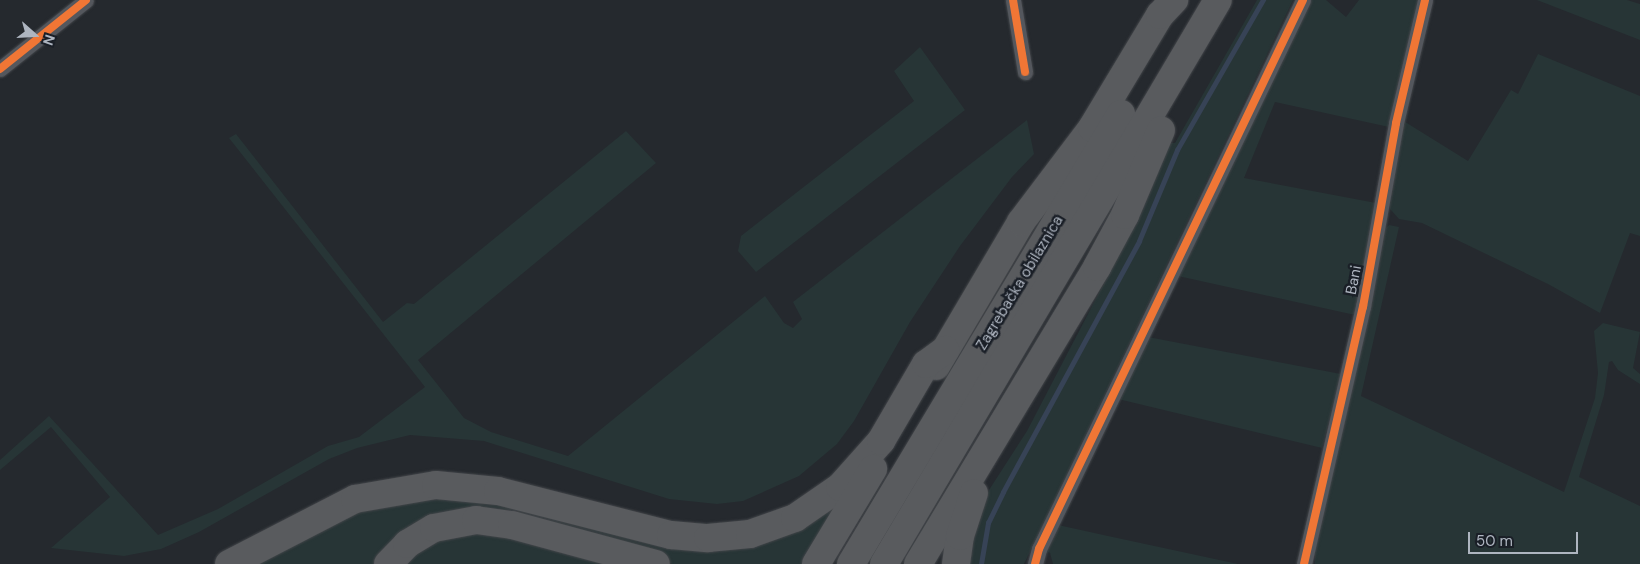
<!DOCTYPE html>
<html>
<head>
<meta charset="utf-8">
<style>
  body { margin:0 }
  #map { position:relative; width:1640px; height:564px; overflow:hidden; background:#25292e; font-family:"DM Sans",sans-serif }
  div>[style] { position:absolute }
  .green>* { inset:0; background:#273536 }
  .stream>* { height:4.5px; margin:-2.25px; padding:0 2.25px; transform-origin:2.25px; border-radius:2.25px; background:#374356 }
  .roads { filter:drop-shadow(0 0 1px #424549) drop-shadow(0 0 1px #424549) }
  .minor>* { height:15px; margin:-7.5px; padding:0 7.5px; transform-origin:7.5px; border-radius:7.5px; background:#54575d }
  .motorway>* { height:28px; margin:-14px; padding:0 14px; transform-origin:14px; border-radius:14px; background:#595b5e }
  .cycleway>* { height:8px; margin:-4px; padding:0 4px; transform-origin:4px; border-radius:4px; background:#f07635 }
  span { translate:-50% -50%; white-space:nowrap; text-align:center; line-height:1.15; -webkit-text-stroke:5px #1a1f27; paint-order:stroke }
  .street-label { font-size:15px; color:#aeb5c0 }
  .north { position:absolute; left:10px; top:10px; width:50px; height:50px; -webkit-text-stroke:4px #1a1f27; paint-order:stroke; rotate:109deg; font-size:14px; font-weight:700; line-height:20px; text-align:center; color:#aeb5c0 }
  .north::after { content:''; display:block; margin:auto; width:18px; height:22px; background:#aeb5c0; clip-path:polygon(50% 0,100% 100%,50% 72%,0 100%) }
  .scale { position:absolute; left:1468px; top:532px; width:110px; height:22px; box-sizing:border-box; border:2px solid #aeb5c0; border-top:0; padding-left:6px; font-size:15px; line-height:18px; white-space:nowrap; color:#aeb5c0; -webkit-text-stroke:4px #1a1f27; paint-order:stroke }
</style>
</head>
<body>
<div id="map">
  <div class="green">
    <i style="clip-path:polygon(1257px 0,1293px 0,1024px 564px,965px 564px,974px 525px,989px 490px,1027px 431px,1114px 264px,1170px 143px,1175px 143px)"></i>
    <i style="clip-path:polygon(1309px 0,1326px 0,1346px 17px,1359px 0,1419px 0,1389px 127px,1275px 102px,1244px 178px,1376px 203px,1355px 315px,1178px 276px)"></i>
    <i style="clip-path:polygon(1537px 0,1627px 0,1640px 4px,1640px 40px)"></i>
    <i style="clip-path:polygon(920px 47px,965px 110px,756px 272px,738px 251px,741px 236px,914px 101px,894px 71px)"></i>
    <i style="clip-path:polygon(1538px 54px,1640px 96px,1640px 236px,1630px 233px,1600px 313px,1548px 284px,1422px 223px,1399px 219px,1390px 209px,1389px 190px,1402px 120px,1468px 161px,1511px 90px,1518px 94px)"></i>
    <i style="clip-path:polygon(1027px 120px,1034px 154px,1012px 177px,960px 246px,910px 322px,854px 421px,837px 444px,799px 476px,743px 501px,717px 504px,669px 499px,484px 441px,410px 435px,357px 448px,329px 459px,199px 532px,161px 549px,124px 556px,51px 548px,110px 497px,51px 427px,0 470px,0 460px,49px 416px,158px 535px,218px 509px,328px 446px,359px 437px,425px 387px,229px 138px,236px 134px,383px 322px,407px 303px,414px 304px,626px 131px,656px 163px,418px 360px,464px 418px,491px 432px,568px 456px,765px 296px,784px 323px,793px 328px,802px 319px,793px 302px)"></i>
    <i style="clip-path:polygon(1389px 225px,1399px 227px,1361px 396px,1564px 492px,1595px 398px,1598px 373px,1594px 331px,1603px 323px,1640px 332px,1633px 368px,1640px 374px,1640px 384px,1618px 370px,1612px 361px,1609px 362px,1604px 395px,1579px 477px,1640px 506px,1640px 564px,1315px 564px,1315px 534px,1382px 232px)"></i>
    <i style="clip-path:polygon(1148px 337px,1341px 374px,1322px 448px,1118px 399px)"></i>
    <i style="clip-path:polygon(849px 492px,805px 564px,672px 564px,658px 557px,497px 514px,379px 564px,249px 564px,354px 508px,457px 493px,689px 546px)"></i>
    <i style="clip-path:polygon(1058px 525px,1108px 536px,1238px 564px,1053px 564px,1050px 553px,1046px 551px)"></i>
    <i style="clip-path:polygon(487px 529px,626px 564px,399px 564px,423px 542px)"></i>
  </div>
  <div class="stream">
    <i style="left:981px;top:564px;width:42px;rotate:-80.3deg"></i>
    <i style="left:988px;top:523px;width:34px;rotate:-64deg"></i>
    <i style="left:1003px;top:492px;width:285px;rotate:-61.5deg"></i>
    <i style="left:1139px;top:241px;width:99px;rotate:-67.3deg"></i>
    <i style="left:1177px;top:150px;width:173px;rotate:-60.2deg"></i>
  </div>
  <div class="roads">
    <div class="minor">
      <i style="left:1013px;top:0;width:73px;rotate:80.5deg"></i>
      <i style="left:0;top:69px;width:110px;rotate:-38.7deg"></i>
      <i style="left:1035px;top:564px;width:16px;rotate:-75deg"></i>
      <i style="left:1039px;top:549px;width:609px;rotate:-64.32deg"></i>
      <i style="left:1304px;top:564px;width:264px;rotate:-77.1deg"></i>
      <i style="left:1363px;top:307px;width:187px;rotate:-79.8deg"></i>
      <i style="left:1396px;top:123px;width:126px;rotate:-76.7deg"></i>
    </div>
    <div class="motorway">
      <i style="left:936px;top:366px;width:167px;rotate:-59.4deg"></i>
      <i style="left:1021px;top:222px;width:118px;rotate:-52.9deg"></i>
      <i style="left:1092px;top:128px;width:132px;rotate:-59deg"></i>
      <i style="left:1160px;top:15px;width:21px;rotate:-47deg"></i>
      <i style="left:229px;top:564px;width:142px;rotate:-27.3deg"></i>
      <i style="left:355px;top:499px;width:82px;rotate:-9.8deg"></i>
      <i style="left:436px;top:485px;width:62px;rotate:5.5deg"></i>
      <i style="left:498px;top:491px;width:179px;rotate:14.3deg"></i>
      <i style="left:671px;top:535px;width:37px;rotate:5deg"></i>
      <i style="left:708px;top:538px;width:42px;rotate:-5.4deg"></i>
      <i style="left:750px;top:534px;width:48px;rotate:-19.6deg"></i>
      <i style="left:795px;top:518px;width:55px;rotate:-34.6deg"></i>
      <i style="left:840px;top:487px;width:62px;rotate:-48.3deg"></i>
      <i style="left:881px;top:441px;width:89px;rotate:-59.7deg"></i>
      <i style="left:926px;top:364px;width:24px;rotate:-36deg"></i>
      <i style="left:388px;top:564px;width:28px;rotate:-46deg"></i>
      <i style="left:407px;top:544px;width:31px;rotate:-31deg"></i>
      <i style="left:434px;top:528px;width:43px;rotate:-10.8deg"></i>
      <i style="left:476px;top:520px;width:36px;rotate:8deg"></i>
      <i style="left:512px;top:525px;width:149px;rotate:15.2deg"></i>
      <i style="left:816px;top:564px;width:111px;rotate:-59deg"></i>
      <i style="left:851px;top:564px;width:525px;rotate:-59.04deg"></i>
      <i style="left:884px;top:564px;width:655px;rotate:-59.37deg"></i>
      <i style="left:918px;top:564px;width:347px;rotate:-58.9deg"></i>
      <i style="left:1097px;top:267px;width:59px;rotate:-61.7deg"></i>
      <i style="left:1125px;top:215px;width:92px;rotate:-67deg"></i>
      <i style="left:956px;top:564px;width:28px;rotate:-82deg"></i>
      <i style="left:960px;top:536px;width:45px;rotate:-72deg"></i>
    </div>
  </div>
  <div class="cycleway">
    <i style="left:1013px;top:0;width:73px;rotate:80.5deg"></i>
    <i style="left:0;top:69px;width:110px;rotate:-38.7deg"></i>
    <i style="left:1035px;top:564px;width:16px;rotate:-75deg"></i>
    <i style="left:1039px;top:549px;width:609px;rotate:-64.32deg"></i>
    <i style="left:1304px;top:564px;width:264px;rotate:-77.1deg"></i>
    <i style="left:1363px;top:307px;width:187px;rotate:-79.8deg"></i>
    <i style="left:1396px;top:123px;width:126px;rotate:-76.7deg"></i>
  </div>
  <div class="street-label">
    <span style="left:1354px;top:280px;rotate:-79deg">Bani</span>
    <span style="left:1020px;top:283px;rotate:-59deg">Zagrebačka obilaznica</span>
  </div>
  <div class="north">N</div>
  <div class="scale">50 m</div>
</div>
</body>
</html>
